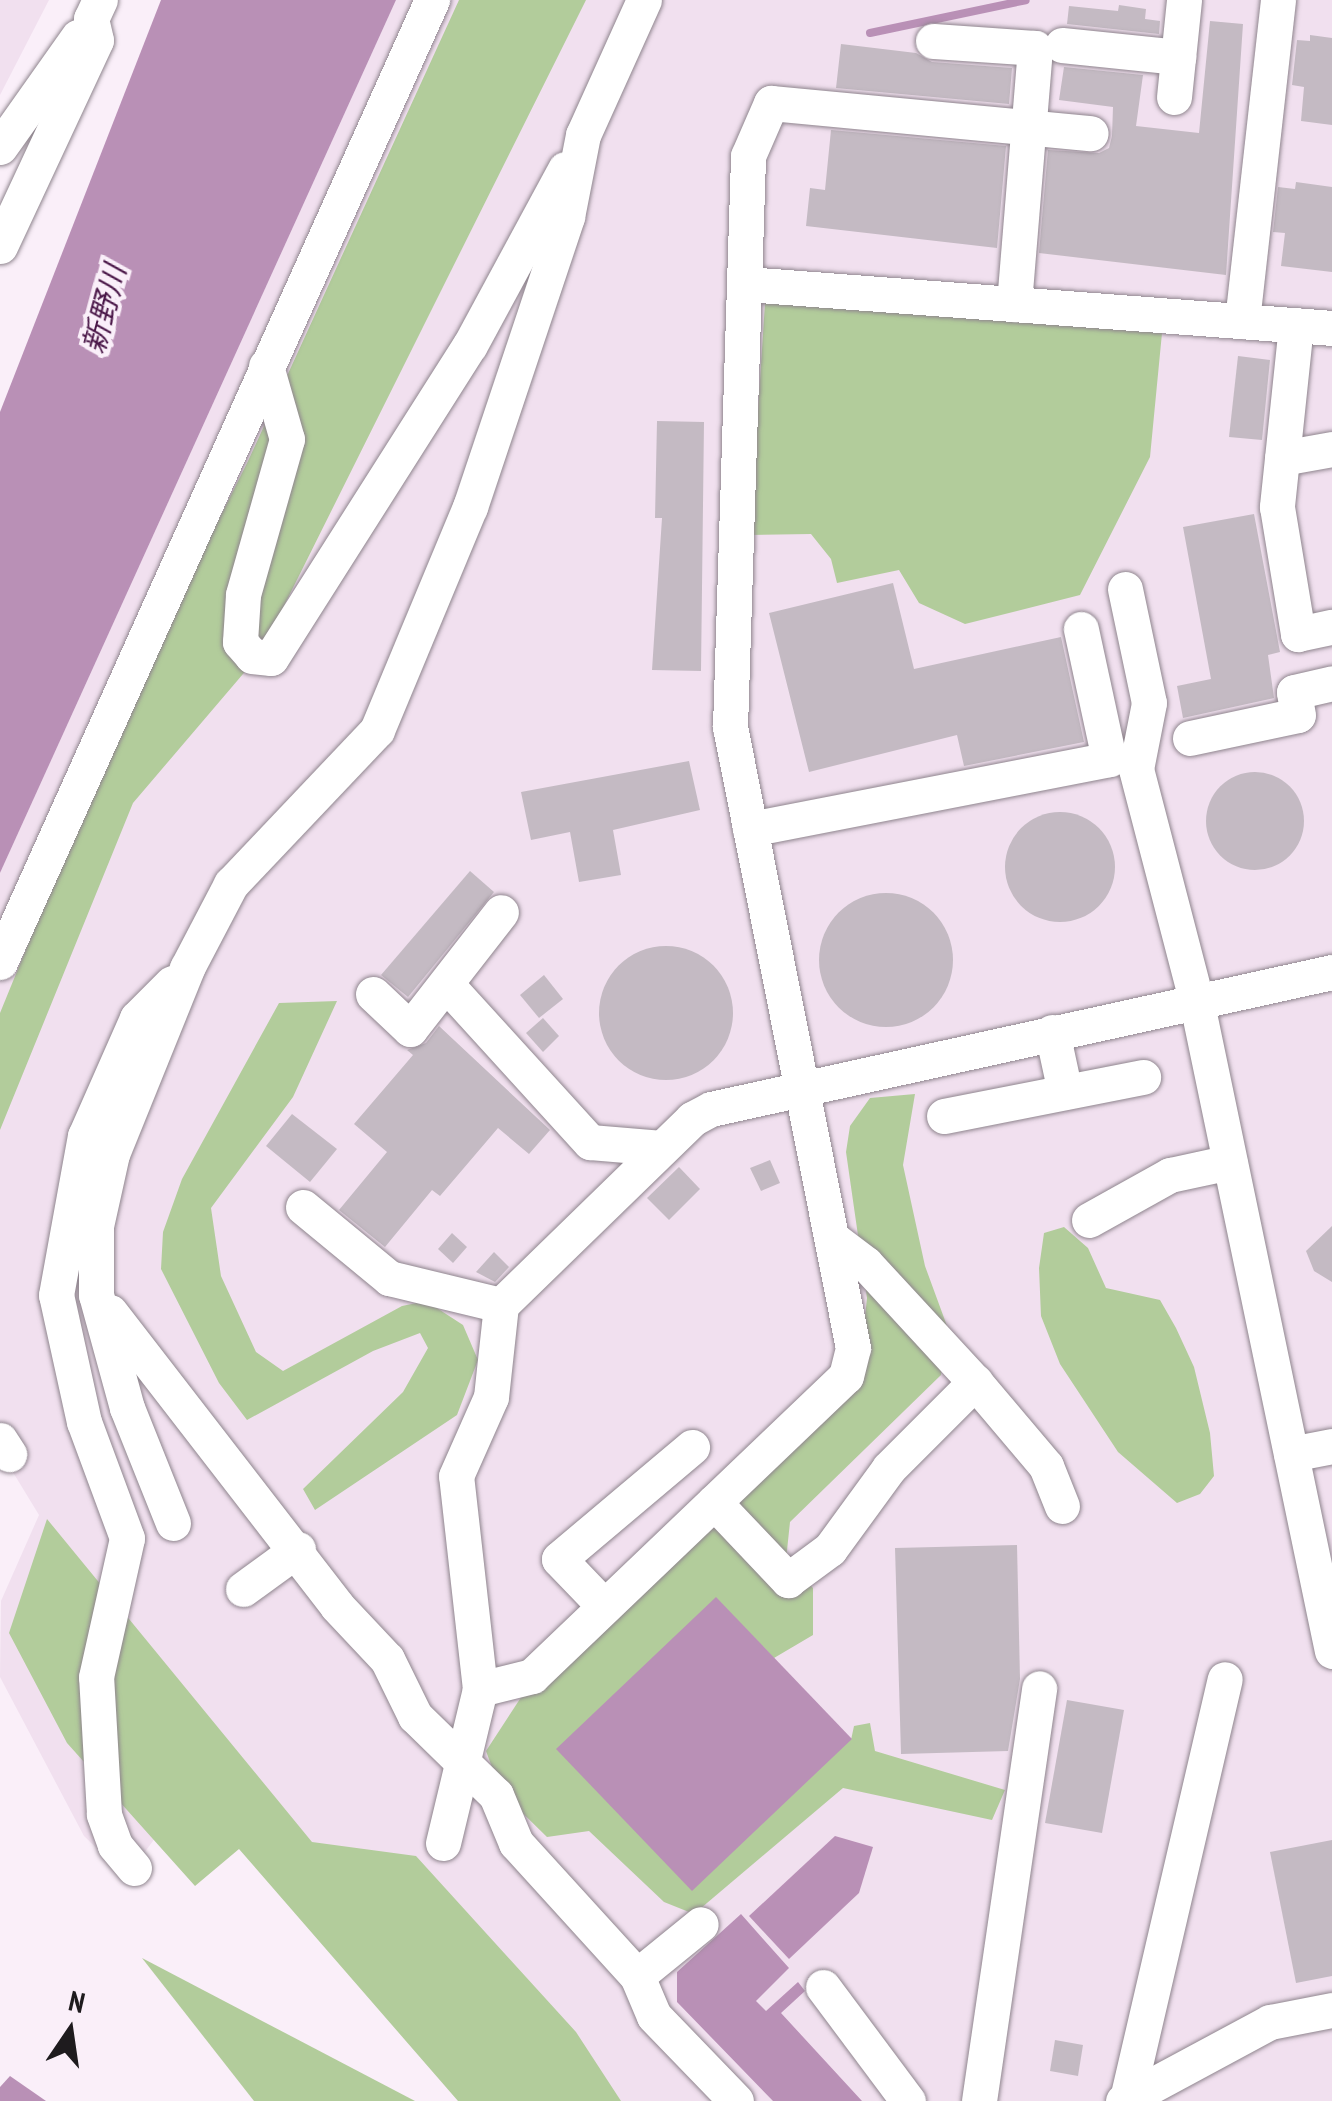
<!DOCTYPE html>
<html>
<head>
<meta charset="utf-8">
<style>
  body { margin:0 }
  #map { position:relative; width:1332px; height:2101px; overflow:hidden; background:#faeff9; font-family:"PT Sans Narrow","Noto Sans JP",sans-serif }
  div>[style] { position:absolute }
  .built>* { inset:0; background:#f1e0ef }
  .forest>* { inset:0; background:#b2cc9b }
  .water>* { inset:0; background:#b990b6 }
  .stream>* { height:8px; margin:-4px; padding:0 4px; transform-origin:4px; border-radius:4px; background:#b990b6 }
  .building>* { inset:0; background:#c4bac3 }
  .round { border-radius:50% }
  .roads { filter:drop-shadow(0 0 2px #8f858e) drop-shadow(0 0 2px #8f858e) }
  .minor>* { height:35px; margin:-17.5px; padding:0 17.5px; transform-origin:17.5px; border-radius:17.5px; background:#fff }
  span { translate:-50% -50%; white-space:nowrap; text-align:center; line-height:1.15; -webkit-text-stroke:8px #faeff9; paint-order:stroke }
  .water-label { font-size:30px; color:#4a1748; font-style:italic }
  .north { position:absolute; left:20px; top:1981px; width:100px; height:100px; -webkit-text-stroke:8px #faeff9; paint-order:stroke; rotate:13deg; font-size:28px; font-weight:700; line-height:40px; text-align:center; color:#1e1b1e }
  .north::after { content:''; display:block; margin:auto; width:35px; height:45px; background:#1e1b1e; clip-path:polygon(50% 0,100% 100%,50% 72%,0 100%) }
</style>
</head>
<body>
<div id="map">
  <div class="built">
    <i style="clip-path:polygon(0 0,49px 0,0 95px)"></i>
    <i style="clip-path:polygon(396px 0,1332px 0,1332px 2101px,550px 2101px,320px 1861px,225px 1745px,126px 1877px,84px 1836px,0 1677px,1px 1601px,39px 1515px,0 1451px,0 873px)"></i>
  </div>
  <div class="forest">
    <i style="clip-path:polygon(459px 0,586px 0,260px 654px,133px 803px,0 1130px,0 1013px,125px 707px,248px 461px)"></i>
    <i style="clip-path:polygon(765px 303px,1162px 333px,1150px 457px,1080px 595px,965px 624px,919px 603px,899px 570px,837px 583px,831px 559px,811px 534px,750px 535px)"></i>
    <i style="clip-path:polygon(337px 1001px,293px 1097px,211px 1208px,221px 1276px,256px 1352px,283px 1371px,402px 1306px,426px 1301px,463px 1325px,478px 1360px,457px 1415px,315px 1510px,303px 1489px,403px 1392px,428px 1348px,420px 1333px,373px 1351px,247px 1420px,219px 1383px,161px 1269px,163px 1232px,182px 1179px,279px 1003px)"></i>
    <i style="clip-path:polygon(915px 1094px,903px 1165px,925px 1266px,947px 1326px,941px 1375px,790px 1522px,786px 1560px,813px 1588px,813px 1635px,774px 1658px,715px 1597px,851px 1740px,854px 1726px,870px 1723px,875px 1751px,1005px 1790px,992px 1820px,843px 1788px,694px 1914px,664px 1902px,589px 1831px,547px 1837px,501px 1792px,486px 1751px,531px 1682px,859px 1374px,867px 1298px,846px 1152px,850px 1126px,870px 1098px)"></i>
    <i style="clip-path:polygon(1064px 1227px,1088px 1248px,1106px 1288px,1160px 1300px,1176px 1328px,1194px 1367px,1210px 1433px,1214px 1476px,1200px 1494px,1177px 1503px,1118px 1452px,1060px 1364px,1041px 1316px,1039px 1268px,1044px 1233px)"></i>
    <i style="clip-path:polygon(47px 1519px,312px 1842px,416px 1856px,576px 2032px,621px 2101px,458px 2101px,239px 1849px,195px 1886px,67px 1743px,9px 1633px)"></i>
    <i style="clip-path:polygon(142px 1958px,415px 2101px,254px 2101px)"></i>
  </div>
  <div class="water">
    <i style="clip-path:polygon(161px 0,396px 0,0 873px,0 412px)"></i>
    <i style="clip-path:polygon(716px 1597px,852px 1739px,692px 1891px,556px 1749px)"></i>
    <i style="clip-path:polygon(835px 1836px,873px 1847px,859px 1893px,789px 1959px,749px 1916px)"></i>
    <i style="clip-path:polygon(741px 1914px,789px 1968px,756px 2001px,766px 2011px,798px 1982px,805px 1991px,781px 2013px,862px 2101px,773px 2101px,677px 2002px,677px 1972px)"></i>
    <i style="clip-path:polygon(10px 2076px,46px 2101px,0 2101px,0 2087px)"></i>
  </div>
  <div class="stream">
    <i style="left:870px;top:33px;width:159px;rotate:-11.9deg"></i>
  </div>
  <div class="building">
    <i style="clip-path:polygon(1119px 5px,1146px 9px,1145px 19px,1160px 21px,1159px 34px,1067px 24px,1069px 6px,1118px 11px)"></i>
    <i style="clip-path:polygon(1210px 21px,1243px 24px,1226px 275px,1039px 253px,1048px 150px,1099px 153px,1109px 148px,1112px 136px,1113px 107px,1059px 100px,1064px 67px,1143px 75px,1136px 126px,1199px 133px)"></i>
    <i style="clip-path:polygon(1310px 35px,1332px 38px,1332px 125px,1301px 121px,1304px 87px,1292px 85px,1297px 40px,1310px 41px)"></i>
    <i style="clip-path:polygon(841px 44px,916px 53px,932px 62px,1012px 68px,1009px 104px,836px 88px)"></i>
    <i style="clip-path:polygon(831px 130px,1006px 146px,997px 248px,806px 226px,810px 188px,825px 190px)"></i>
    <i style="clip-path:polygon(1296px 182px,1332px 187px,1332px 272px,1281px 266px,1285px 233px,1273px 232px,1278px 187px,1295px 189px)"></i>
    <i style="clip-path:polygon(1238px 356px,1270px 360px,1262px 440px,1229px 437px)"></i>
    <i style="clip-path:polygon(657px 421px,704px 422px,701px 671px,652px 670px,662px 518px,655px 518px)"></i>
    <i style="clip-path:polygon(1254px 514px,1280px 652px,1268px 655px,1274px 698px,1183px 718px,1177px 686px,1211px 679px,1183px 527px)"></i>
    <i style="clip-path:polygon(893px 583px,914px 669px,1061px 637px,1084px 742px,964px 766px,957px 735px,809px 772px,769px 613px)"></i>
    <i style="clip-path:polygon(689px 761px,700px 810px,613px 830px,621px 875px,579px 882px,570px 832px,531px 840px,521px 792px)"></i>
    <i class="round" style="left:1206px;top:772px;width:98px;height:98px"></i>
    <i class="round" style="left:1005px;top:812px;width:110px;height:110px"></i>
    <i style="clip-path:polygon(470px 871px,494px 892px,408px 997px,381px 975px)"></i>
    <i class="round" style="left:819px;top:893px;width:134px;height:134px"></i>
    <i class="round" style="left:599px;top:946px;width:134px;height:134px"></i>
    <i style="clip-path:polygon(544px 975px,563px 999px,539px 1018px,520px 995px)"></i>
    <i style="clip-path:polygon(543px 1018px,559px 1036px,543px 1052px,526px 1033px)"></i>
    <i style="clip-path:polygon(439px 1026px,550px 1130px,529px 1154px,498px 1128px,440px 1196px,432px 1190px,385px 1247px,339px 1210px,387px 1152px,354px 1124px,413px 1055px,407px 1050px,426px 1043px)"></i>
    <i style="clip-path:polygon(292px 1114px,337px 1149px,310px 1182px,266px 1146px)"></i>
    <i style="clip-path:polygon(770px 1160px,780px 1183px,761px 1191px,750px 1168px)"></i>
    <i style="clip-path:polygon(679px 1167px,700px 1189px,669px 1220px,647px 1198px)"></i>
    <i style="clip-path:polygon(1332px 1226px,1332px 1282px,1314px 1271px,1306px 1251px)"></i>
    <i style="clip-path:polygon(452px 1233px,467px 1247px,453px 1263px,438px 1249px)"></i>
    <i style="clip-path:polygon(494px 1252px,509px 1267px,495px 1282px,476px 1272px)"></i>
    <i style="clip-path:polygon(1017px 1545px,1020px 1679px,1008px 1751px,901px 1754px,895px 1548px)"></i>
    <i style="clip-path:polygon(1067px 1700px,1124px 1710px,1102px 1833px,1045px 1823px)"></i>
    <i style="clip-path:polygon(1332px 1840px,1332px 1976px,1296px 1983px,1270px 1852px)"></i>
    <i style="clip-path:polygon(1055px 2040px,1083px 2045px,1078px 2076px,1050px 2071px)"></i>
  </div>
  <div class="roads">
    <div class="minor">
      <i style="left:933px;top:41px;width:102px;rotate:3.9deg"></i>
      <i style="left:1035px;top:48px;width:257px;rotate:94.7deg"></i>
      <i style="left:1062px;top:45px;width:117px;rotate:5.9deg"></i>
      <i style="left:1174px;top:97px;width:98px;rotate:-84.1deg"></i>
      <i style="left:0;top:147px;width:135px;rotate:-54.7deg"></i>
      <i style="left:0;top:246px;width:227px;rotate:-65deg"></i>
      <i style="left:96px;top:40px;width:22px;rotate:-103deg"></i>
      <i style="left:91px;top:19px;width:21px;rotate:-65deg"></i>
      <i style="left:746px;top:284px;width:588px;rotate:4.29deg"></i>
      <i style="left:1242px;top:321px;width:323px;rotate:-83.6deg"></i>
      <i style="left:1296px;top:325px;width:183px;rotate:96deg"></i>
      <i style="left:1277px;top:507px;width:129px;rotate:80.6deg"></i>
      <i style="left:1298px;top:634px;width:35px;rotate:-12deg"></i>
      <i style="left:266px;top:366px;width:76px;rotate:74deg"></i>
      <i style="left:287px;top:439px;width:162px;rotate:105.8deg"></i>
      <i style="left:243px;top:595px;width:47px;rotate:93.7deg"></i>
      <i style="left:240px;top:642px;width:18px;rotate:49deg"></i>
      <i style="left:252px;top:656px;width:19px;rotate:6deg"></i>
      <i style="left:271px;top:658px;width:371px;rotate:-57.6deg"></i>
      <i style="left:470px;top:345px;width:200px;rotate:-61.6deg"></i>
      <i style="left:1282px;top:458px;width:51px;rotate:-10.2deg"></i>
      <i style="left:1125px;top:589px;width:116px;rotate:78.1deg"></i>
      <i style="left:1149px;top:703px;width:67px;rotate:101.1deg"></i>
      <i style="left:1136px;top:769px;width:238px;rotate:75.4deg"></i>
      <i style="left:1196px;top:999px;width:666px;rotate:78.22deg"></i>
      <i style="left:1190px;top:738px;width:110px;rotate:-12deg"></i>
      <i style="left:1298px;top:715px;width:23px;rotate:-100deg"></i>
      <i style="left:1294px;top:692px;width:39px;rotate:-13deg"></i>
      <i style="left:750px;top:829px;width:366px;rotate:-11deg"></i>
      <i style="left:1109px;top:759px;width:133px;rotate:-102.2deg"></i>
      <i style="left:0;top:962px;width:1055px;rotate:-65.82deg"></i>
      <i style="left:446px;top:984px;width:214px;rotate:47.7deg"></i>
      <i style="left:590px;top:1142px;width:72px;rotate:4.8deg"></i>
      <i style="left:373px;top:994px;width:51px;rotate:43.4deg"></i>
      <i style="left:410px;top:1029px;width:148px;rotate:-52.1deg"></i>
      <i style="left:1052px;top:1032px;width:61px;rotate:77.8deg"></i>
      <i style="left:944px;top:1116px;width:203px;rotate:-11.1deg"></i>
      <i style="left:303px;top:1207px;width:112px;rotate:39.5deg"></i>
      <i style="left:389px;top:1278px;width:115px;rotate:13.6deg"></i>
      <i style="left:1089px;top:1220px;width:93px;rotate:-29.1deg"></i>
      <i style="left:1170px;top:1175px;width:61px;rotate:-12.2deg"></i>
      <i style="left:833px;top:1239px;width:41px;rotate:37.1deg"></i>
      <i style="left:866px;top:1264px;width:161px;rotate:47.3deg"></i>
      <i style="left:975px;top:1382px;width:110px;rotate:49.8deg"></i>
      <i style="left:1046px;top:1466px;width:43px;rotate:68.2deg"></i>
      <i style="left:110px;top:1312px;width:371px;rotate:52.3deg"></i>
      <i style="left:337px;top:1606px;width:73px;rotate:46.7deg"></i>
      <i style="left:387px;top:1659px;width:64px;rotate:63.8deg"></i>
      <i style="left:415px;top:1716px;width:113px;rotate:44.3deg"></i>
      <i style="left:496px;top:1795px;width:52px;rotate:67.4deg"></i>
      <i style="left:516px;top:1843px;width:180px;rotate:47.7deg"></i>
      <i style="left:637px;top:1976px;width:43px;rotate:67deg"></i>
      <i style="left:654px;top:2016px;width:118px;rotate:46deg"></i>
      <i style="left:0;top:1440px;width:17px;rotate:57deg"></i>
      <i style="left:1291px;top:1454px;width:42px;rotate:-11deg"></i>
      <i style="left:714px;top:1502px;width:108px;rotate:46.5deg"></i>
      <i style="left:788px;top:1580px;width:52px;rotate:-36.4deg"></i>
      <i style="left:830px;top:1549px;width:100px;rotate:-53.9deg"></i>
      <i style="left:889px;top:1468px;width:122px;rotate:-45deg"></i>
      <i style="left:173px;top:1523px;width:124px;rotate:-111.8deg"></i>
      <i style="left:127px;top:1408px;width:117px;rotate:-105.3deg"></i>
      <i style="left:96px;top:1295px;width:69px;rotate:-90deg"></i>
      <i style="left:96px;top:1226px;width:74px;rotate:-77.5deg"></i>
      <i style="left:112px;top:1154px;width:201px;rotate:-68deg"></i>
      <i style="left:187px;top:968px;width:95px;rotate:-62.4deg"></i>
      <i style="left:231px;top:884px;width:212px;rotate:-46.5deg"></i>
      <i style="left:377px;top:730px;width:242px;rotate:-67.4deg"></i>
      <i style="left:470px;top:507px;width:306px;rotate:-71.5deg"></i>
      <i style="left:567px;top:217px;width:84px;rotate:-79deg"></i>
      <i style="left:583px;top:135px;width:148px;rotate:-65.7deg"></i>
      <i style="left:243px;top:1589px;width:68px;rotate:-36deg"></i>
      <i style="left:604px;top:1606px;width:65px;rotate:-133.8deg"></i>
      <i style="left:559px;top:1559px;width:174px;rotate:-40.1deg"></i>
      <i style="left:480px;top:1689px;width:214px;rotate:-96.4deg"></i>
      <i style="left:456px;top:1476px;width:86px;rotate:-66.1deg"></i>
      <i style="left:491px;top:1397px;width:93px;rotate:-83.8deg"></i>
      <i style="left:501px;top:1305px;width:267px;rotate:-44.2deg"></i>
      <i style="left:692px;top:1119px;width:21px;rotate:-28deg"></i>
      <i style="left:711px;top:1109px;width:636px;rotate:-12.44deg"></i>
      <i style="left:443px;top:1843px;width:158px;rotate:-76.5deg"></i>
      <i style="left:480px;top:1689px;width:54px;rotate:-14deg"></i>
      <i style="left:532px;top:1676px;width:434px;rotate:-43.7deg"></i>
      <i style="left:846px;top:1376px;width:29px;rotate:-76deg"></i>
      <i style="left:853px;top:1348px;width:633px;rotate:-101.2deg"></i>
      <i style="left:730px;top:727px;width:571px;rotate:-88.19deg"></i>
      <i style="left:748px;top:156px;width:58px;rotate:-66.5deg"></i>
      <i style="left:771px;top:103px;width:321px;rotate:5.4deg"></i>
      <i style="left:134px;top:1868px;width:30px;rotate:-130deg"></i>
      <i style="left:115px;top:1845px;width:33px;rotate:-110deg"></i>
      <i style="left:104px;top:1814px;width:137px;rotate:-93.3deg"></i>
      <i style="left:96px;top:1677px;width:142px;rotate:-77.4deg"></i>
      <i style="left:127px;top:1538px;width:124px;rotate:-110.3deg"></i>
      <i style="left:84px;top:1422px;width:130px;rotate:-102.4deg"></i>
      <i style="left:56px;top:1295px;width:162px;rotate:-79.7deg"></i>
      <i style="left:85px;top:1136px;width:129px;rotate:-66.2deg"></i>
      <i style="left:137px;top:1018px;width:49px;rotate:-45deg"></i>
      <i style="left:637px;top:1976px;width:82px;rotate:-39.1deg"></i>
      <i style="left:823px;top:1987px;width:142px;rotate:53.3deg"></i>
      <i style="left:1127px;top:2099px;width:431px;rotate:-76.9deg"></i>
      <i style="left:979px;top:2101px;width:417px;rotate:-81.7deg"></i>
      <i style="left:1123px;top:2101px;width:167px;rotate:-28.3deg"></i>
      <i style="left:1270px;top:2022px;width:63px;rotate:-11deg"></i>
    </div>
  </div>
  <div class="water-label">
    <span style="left:104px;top:309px;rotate:-75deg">新野川</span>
  </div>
  <div class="north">N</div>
</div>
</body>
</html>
